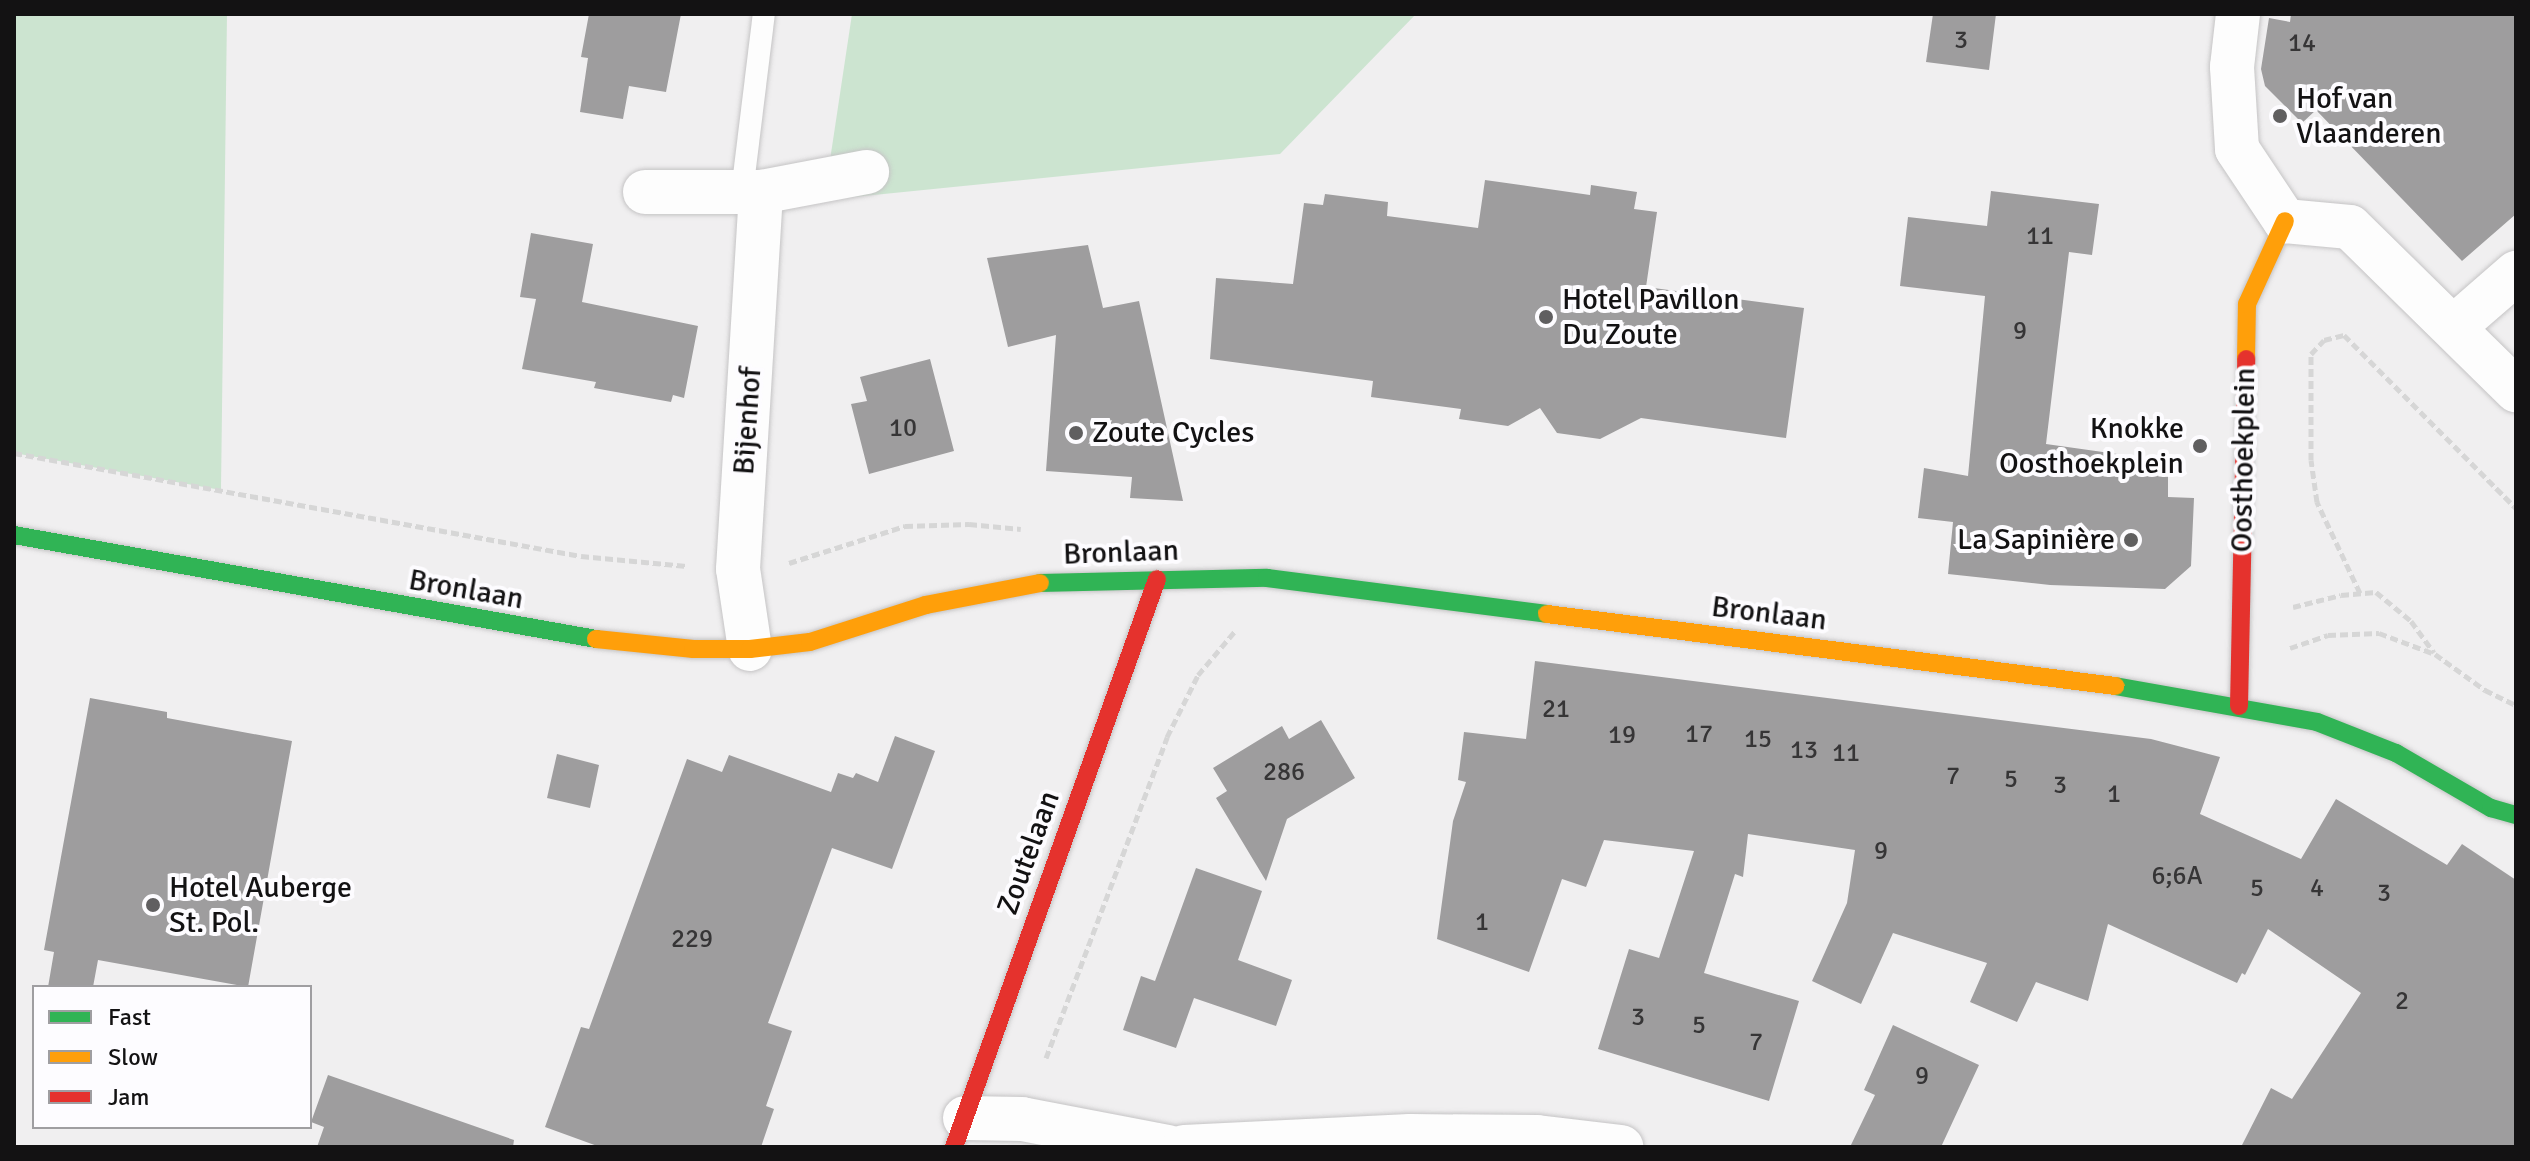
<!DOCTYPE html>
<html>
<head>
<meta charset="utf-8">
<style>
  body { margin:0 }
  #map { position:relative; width:2530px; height:1161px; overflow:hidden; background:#f0eff0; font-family:Signika,sans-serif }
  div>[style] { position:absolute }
  .green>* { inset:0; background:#cce4d0 }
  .building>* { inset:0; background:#9e9d9e }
  .path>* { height:5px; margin-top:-2.5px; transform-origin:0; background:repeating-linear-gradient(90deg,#d6d6d6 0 8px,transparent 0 12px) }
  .roads { filter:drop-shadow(0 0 2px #c5c4c5) drop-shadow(0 0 2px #c5c4c5) }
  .lane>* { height:22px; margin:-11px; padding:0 11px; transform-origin:11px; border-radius:11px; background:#fdfdfd }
  .street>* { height:44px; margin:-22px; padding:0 22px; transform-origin:22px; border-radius:22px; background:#fdfdfd }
  .fast>* { height:18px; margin:-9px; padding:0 9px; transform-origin:9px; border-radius:9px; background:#30b455 }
  .slow>* { height:18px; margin:-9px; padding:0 9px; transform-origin:9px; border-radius:9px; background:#ff9f0a }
  .jam>* { height:18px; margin:-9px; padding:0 9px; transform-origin:9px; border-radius:9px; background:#e5322d }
  .dots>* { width:22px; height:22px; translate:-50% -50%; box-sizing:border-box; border:4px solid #fdfcff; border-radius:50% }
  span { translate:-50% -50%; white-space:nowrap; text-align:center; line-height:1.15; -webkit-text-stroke:8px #fdfcff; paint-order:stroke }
  .number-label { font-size:26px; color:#363536 }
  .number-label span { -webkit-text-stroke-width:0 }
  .poi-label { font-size:30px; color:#131213 }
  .left { translate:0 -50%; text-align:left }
  .right { translate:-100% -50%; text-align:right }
  .street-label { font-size:30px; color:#131213 }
  .frame { position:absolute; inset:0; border:16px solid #131213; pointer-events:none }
  .legend { position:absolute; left:32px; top:985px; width:280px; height:144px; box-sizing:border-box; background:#fdfcff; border:2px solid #9f9ea1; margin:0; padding:10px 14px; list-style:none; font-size:24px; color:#131213 }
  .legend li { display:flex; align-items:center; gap:16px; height:40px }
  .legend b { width:40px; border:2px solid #9f9ea1 }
</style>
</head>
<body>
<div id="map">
  <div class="green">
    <i style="clip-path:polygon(14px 14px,227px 14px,221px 490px,14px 453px)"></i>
    <i style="clip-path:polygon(852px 14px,1416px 14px,1280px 154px,824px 200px)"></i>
  </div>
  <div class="building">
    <i style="clip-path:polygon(589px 14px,681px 14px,666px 92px,629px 86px,623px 119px,580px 112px,588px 58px,581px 57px)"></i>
    <i style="clip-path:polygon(1933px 14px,1996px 14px,1989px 70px,1926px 62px)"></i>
    <i style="clip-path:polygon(2291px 14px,2516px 14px,2516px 214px,2462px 261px,2316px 110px,2302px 123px,2265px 86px,2261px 69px,2269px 18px,2290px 22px)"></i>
    <i style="clip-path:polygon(1485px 180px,1590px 195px,1591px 185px,1637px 192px,1634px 209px,1657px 212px,1646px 287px,1804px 308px,1786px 438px,1641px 418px,1600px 439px,1557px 433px,1540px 408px,1508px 426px,1459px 419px,1461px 409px,1371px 397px,1373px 381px,1210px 359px,1216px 278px,1293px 284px,1304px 203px,1323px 205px,1325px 194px,1388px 202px,1387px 216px,1478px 228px)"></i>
    <i style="clip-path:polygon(1991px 191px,2099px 204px,2092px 255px,2069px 252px,2046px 444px,2117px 454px,2116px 472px,2168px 472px,2168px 497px,2194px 498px,2191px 566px,2165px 589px,2050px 585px,1948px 574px,1953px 522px,1918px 518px,1924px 468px,1968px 476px,1985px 296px,1900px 286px,1908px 217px,1987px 226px)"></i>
    <i style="clip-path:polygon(531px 233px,593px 244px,582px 302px,698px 326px,684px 398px,673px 395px,671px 402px,594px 388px,596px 382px,522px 369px,536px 299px,520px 297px)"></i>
    <i style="clip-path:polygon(1088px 245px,1103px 308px,1139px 301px,1183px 501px,1130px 498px,1132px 477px,1046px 471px,1056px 335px,1008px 347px,987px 258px)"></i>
    <i style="clip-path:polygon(930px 359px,954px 451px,869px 474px,851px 404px,867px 401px,860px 377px)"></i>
    <i style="clip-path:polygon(1535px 661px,2151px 739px,2220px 757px,2200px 814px,2301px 859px,2336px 799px,2447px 865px,2462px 844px,2516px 880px,2516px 1147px,2241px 1147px,2271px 1088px,2292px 1099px,2361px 993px,2268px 929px,2245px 975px,2242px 973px,2237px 983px,2108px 924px,2088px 1001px,2036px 982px,2017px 1022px,1970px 1002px,1987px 963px,1893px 933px,1861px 1004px,1812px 981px,1847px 903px,1855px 850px,1748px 834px,1743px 877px,1735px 874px,1704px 973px,1799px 1001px,1769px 1101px,1598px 1049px,1629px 949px,1659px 958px,1694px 851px,1604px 840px,1586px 887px,1562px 879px,1529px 972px,1437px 939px,1453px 821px,1466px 782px,1458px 780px,1464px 732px,1526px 739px)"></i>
    <i style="clip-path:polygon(90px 698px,167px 712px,167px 718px,292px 741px,248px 987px,98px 960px,93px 987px,48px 987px,54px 952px,44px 950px)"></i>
    <i style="clip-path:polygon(1321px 720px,1355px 778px,1287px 819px,1266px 881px,1216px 798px,1227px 791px,1213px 768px,1282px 726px,1289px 739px)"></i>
    <i style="clip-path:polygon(895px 736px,935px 751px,892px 869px,832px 848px,768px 1023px,792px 1031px,766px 1106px,774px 1109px,761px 1147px,600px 1147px,545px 1127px,581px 1027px,589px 1029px,687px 759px,722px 772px,729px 755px,831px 792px,838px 773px,853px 778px,856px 773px,878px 782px)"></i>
    <i style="clip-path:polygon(557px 754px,599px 765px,590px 808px,547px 798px)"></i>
    <i style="clip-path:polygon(1196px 868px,1262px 891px,1238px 960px,1292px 980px,1276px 1026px,1194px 998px,1176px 1048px,1123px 1030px,1141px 976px,1155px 981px)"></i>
    <i style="clip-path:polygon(1893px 1025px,1979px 1065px,1941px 1147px,1850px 1147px,1875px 1095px,1864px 1090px)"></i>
    <i style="clip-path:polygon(328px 1075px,514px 1140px,513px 1147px,317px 1147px,324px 1127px,311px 1122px)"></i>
  </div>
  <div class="path">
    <i style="left:14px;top:453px;width:576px;rotate:10.3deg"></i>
    <i style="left:581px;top:556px;width:106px;rotate:5.4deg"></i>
    <i style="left:789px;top:563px;width:122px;rotate:-17.7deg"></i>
    <i style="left:905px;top:526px;width:64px;rotate:-1.8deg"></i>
    <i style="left:969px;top:524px;width:52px;rotate:5.5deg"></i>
    <i style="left:2360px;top:593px;width:101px;rotate:-115.3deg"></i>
    <i style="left:2317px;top:502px;width:42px;rotate:-98.1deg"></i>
    <i style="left:2311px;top:460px;width:106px;rotate:-90deg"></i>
    <i style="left:2311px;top:354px;width:19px;rotate:-47deg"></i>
    <i style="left:2324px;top:340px;width:21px;rotate:-14deg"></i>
    <i style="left:2344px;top:335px;width:244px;rotate:45.2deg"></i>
    <i style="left:2293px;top:607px;width:49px;rotate:-14deg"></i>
    <i style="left:2341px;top:595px;width:35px;rotate:-5deg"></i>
    <i style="left:2376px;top:592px;width:45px;rotate:39.6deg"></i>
    <i style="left:2411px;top:621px;width:39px;rotate:54deg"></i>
    <i style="left:2290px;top:648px;width:40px;rotate:-18.9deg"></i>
    <i style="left:2328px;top:635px;width:51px;rotate:-2.2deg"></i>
    <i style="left:2379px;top:633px;width:60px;rotate:20.6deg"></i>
    <i style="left:2435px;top:654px;width:62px;rotate:35.8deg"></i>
    <i style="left:2485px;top:690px;width:34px;rotate:26deg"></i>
    <i style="left:1046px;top:1058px;width:343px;rotate:-69.3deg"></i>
    <i style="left:1167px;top:737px;width:69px;rotate:-63.4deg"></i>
    <i style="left:1198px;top:675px;width:57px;rotate:-49.9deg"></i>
  </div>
  <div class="roads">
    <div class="lane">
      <i style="left:742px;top:192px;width:179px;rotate:-83deg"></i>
    </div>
    <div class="street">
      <i style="left:2238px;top:14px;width:53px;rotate:96.5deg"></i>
      <i style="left:2232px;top:67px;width:82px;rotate:86.5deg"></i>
      <i style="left:2237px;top:149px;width:87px;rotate:56.3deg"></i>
      <i style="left:2285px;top:221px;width:65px;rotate:5.3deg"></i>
      <i style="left:2350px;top:227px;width:233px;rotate:44.5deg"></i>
      <i style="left:645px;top:192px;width:116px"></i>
      <i style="left:761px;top:192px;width:108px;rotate:-10.7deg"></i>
      <i style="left:2455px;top:326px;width:81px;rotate:-41deg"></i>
      <i style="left:750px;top:649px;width:81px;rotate:-98.5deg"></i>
      <i style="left:738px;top:569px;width:378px;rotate:-86.5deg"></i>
      <i style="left:965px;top:1118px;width:57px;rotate:1deg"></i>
      <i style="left:1022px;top:1119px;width:149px;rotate:10.9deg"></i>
      <i style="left:1184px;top:1147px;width:226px;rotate:-2.8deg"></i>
      <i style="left:1410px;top:1136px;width:127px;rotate:0.5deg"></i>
      <i style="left:1537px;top:1137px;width:85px;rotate:6.8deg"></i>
    </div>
    <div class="fast">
      <i style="left:14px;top:535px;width:591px;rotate:10.13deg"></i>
      <i style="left:1040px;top:583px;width:227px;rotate:-1.3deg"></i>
      <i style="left:1267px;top:578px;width:282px;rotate:7.3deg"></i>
      <i style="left:2115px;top:686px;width:205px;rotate:10.1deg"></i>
      <i style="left:2317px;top:722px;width:85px;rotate:21.4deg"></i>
      <i style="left:2396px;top:753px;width:110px;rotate:30.1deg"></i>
      <i style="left:2491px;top:808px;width:26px;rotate:16deg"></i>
    </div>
    <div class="slow">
      <i style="left:2246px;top:359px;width:55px;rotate:-89deg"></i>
      <i style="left:2247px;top:304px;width:91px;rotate:-65.4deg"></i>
      <i style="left:1547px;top:614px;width:573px;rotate:7.22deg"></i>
      <i style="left:596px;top:639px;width:98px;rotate:5.9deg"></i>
      <i style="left:693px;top:649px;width:57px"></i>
      <i style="left:750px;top:649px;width:60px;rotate:-6.7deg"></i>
      <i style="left:810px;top:642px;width:122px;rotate:-17.7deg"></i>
      <i style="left:926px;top:605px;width:116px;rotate:-10.9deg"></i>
    </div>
    <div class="jam">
      <i style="left:2239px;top:706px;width:347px;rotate:-88.8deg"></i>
      <i style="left:954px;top:1147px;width:603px;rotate:-70.33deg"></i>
    </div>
  </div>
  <div class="dots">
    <i style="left:2280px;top:116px;background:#605f60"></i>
    <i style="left:1546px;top:317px;background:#605f60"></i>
    <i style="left:1076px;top:433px;background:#605f60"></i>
    <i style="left:2200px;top:446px;background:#605f60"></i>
    <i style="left:2131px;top:540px;background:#605f60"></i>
    <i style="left:153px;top:905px;background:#605f60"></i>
  </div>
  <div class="number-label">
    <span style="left:1961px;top:41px">3</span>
    <span style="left:2302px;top:44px">14</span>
    <span style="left:2040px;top:237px">11</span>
    <span style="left:2020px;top:332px">9</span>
    <span style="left:903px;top:429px">10</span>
    <span style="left:1556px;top:710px">21</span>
    <span style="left:1699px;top:735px">17</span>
    <span style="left:1622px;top:736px">19</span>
    <span style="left:1758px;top:740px">15</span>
    <span style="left:1804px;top:751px">13</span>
    <span style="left:1846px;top:754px">11</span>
    <span style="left:1284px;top:773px">286</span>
    <span style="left:1953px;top:777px">7</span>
    <span style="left:2011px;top:780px">5</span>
    <span style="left:2060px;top:786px">3</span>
    <span style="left:2114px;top:795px">1</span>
    <span style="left:1881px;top:852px">9</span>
    <span style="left:2177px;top:877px">6;6A</span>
    <span style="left:2257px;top:889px">5</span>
    <span style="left:2317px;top:889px">4</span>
    <span style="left:2384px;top:894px">3</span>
    <span style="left:1482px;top:923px">1</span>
    <span style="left:692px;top:940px">229</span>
    <span style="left:2402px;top:1002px">2</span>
    <span style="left:1638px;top:1018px">3</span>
    <span style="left:1699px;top:1026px">5</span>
    <span style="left:1756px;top:1043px">7</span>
    <span style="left:1922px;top:1077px">9</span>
  </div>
  <div class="poi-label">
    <span class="left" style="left:2296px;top:116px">Hof van<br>Vlaanderen</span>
    <span class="left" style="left:1562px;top:317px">Hotel Pavillon<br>Du Zoute</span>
    <span class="right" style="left:2184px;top:446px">Knokke<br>Oosthoekplein</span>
    <span class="left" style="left:1092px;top:433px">Zoute Cycles</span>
    <span class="right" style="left:2115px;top:540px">La Sapinière</span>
    <span class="left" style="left:169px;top:905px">Hotel Auberge<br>St. Pol.</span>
  </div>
  <div class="street-label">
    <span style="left:748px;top:421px;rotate:-86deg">Bijenhof</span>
    <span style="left:2244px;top:460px;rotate:-89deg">Oosthoekplein</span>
    <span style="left:1121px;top:553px;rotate:-2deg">Bronlaan</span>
    <span style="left:466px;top:590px;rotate:10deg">Bronlaan</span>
    <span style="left:1769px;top:614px;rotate:7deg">Bronlaan</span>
    <span style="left:1029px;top:853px;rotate:-70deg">Zoutelaan</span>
  </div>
  <div class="frame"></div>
  <ul class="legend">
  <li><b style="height:10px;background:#30b455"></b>Fast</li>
  <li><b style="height:10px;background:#ff9f0a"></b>Slow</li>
  <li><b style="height:10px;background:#e5322d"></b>Jam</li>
  </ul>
</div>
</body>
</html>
